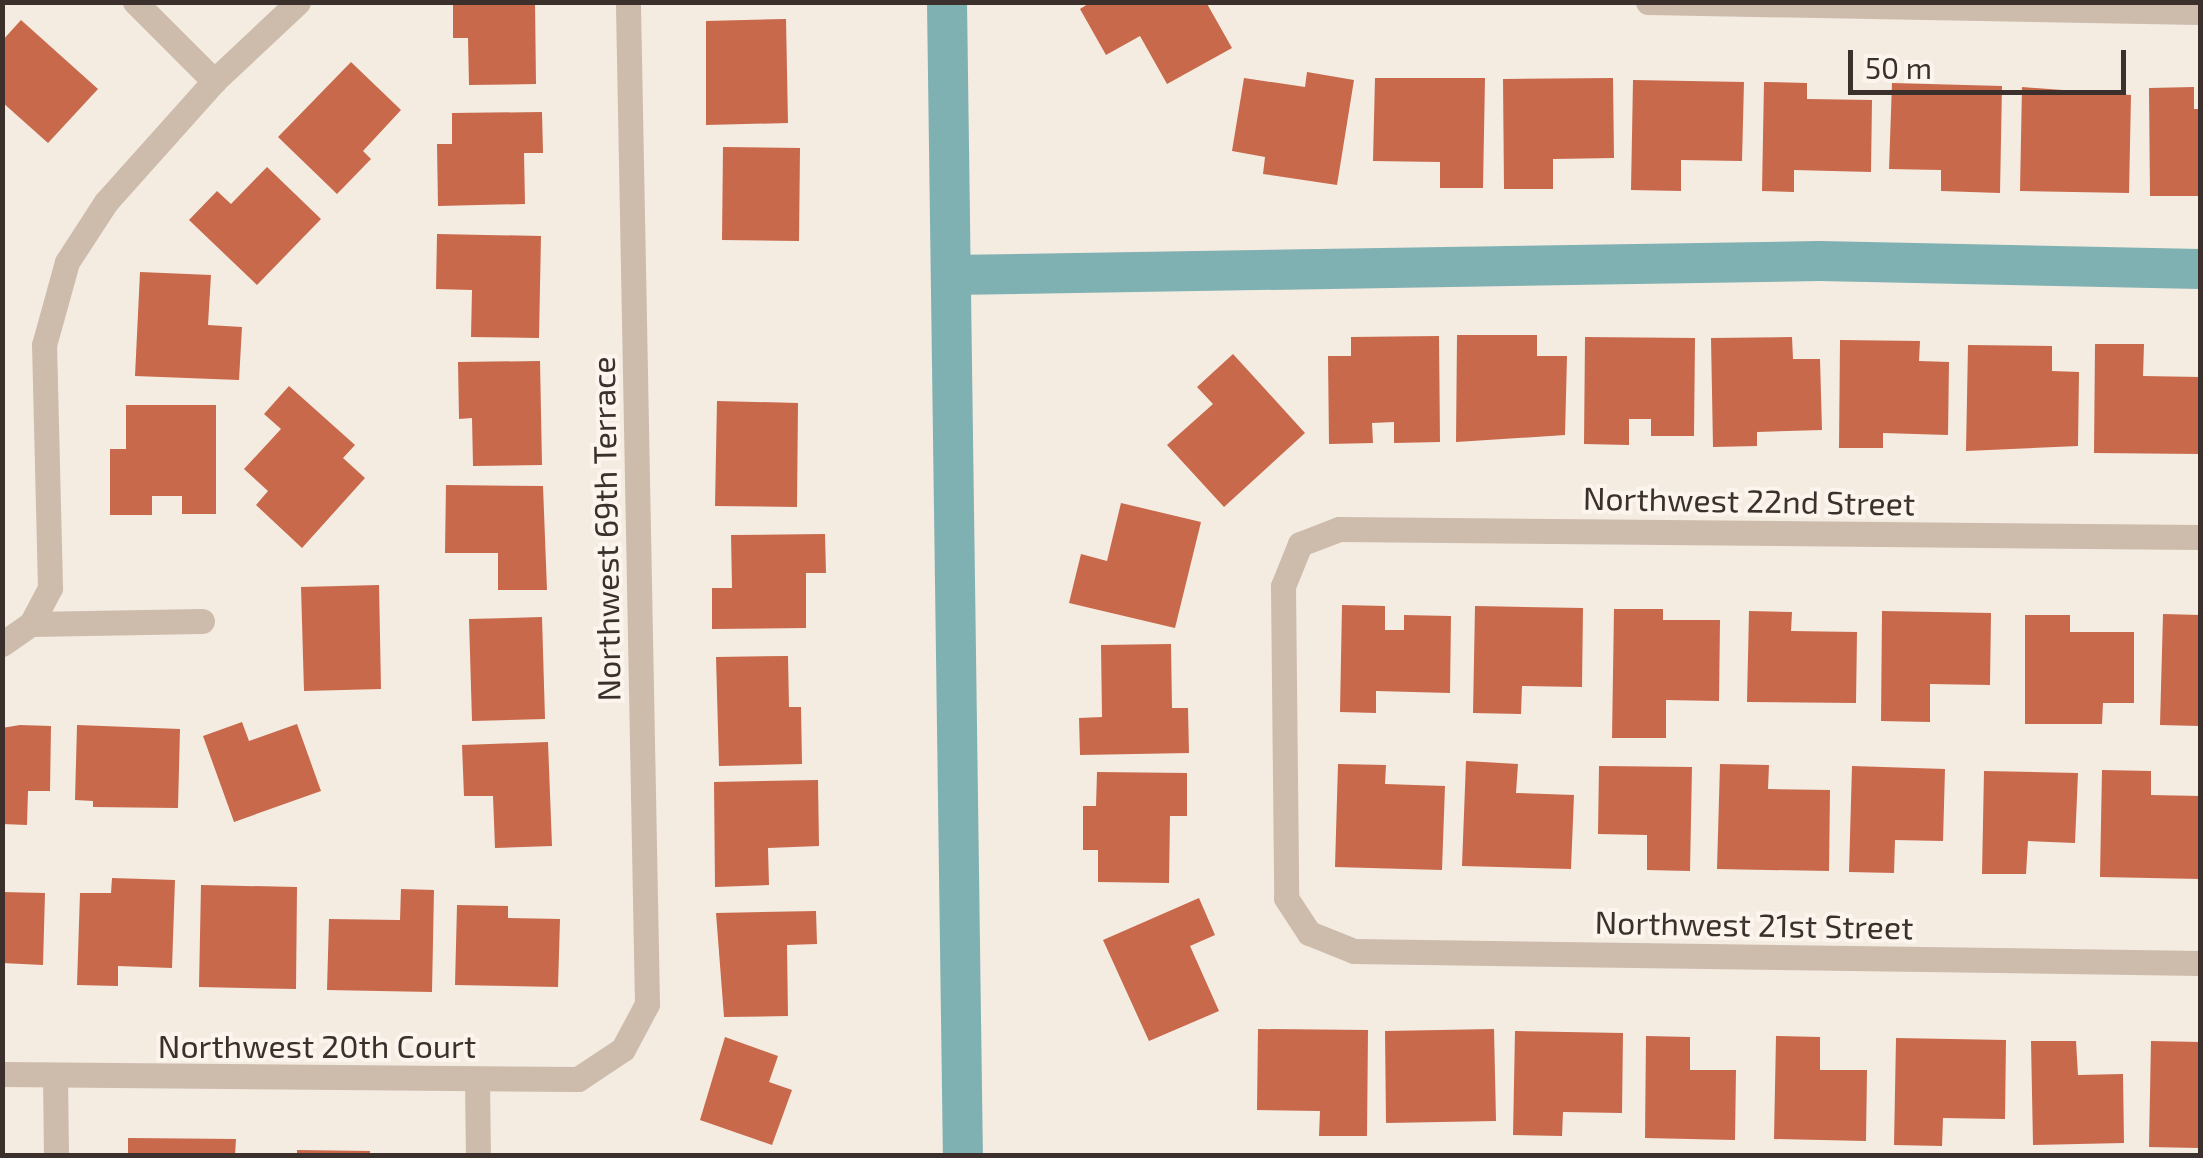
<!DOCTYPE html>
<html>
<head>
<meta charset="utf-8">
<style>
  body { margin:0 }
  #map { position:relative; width:2203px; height:1158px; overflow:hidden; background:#f4ebe1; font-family:"Exo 2",sans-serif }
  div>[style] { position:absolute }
  .canal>* { height:40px; margin:-20px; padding:0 20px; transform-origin:20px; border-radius:20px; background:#7fb0b2 }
  .building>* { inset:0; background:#c8694b }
  .minor>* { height:25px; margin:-12.5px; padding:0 12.5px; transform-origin:12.5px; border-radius:12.5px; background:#cdbbac }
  span { translate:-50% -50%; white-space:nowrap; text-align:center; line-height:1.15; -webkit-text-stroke:8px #fbf5ee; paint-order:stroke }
  .street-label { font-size:32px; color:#3b302b }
  .frame { position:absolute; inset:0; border:5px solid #3b302b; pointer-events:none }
  .scale { position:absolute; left:1848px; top:50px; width:278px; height:45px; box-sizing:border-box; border:5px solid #3b302b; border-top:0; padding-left:12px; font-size:30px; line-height:35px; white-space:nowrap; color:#3b302b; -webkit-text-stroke:8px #fbf5ee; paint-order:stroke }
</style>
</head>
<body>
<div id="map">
  <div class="canal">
    <i style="left:947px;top:2px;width:1154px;rotate:89.21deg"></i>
    <i style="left:951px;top:275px;width:868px;rotate:-0.92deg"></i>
    <i style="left:1819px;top:261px;width:381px;rotate:1.2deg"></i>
  </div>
  <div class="building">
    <i style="clip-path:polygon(453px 2px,535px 2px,536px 84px,469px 85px,468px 38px,453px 38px)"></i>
    <i style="clip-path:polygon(1091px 2px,1206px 2px,1232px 48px,1167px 84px,1140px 36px,1106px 55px,1080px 9px)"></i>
    <i style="clip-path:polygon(786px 19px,788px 123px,706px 125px,706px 21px)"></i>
    <i style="clip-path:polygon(21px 20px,98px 89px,48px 143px,2px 102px,2px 41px)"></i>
    <i style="clip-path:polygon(351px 62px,401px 110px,363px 151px,371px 159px,337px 194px,278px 137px)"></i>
    <i style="clip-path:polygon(1307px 72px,1354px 80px,1337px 185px,1263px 174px,1265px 157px,1232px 151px,1244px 78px,1305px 87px)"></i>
    <i style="clip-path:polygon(1375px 78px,1485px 78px,1483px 188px,1440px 188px,1440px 162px,1373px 161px)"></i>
    <i style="clip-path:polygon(1613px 78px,1614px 158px,1553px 159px,1553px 189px,1504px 189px,1503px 79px)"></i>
    <i style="clip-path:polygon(1633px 80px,1744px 82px,1742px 161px,1681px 160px,1681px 191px,1631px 190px)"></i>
    <i style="clip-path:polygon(1764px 82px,1807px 83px,1807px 99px,1872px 100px,1871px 172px,1794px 170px,1794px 192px,1762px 191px)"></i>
    <i style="clip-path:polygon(1892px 83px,2002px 86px,2000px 193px,1941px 191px,1941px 170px,1889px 169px)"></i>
    <i style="clip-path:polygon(2022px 87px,2131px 95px,2129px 193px,2020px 191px)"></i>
    <i style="clip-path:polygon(2194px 87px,2194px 109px,2200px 109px,2200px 196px,2150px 196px,2149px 88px)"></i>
    <i style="clip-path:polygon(542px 112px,543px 153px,524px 153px,525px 204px,438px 206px,437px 144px,452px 144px,452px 113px)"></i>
    <i style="clip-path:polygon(723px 147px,800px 148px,799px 241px,722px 240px)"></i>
    <i style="clip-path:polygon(267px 167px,321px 219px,257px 285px,189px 220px,217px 191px,231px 204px)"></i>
    <i style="clip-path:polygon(437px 234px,541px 236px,539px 338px,471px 337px,472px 290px,436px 289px)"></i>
    <i style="clip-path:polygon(140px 272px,211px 275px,208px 325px,242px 327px,239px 380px,135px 376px)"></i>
    <i style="clip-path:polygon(1457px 335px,1537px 335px,1537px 356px,1567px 356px,1565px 435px,1456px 442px)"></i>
    <i style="clip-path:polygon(1439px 336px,1440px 442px,1394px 443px,1394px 422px,1372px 423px,1373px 443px,1329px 444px,1328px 356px,1351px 356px,1351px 337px)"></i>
    <i style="clip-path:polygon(1585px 337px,1695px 338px,1694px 436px,1651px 436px,1651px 419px,1629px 419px,1629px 445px,1584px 444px)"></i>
    <i style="clip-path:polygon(1792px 337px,1793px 359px,1820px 359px,1822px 430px,1757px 432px,1757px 446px,1713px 447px,1711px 338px)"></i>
    <i style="clip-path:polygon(1840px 340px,1920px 341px,1919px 361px,1949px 362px,1948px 435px,1883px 433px,1883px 448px,1839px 448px)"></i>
    <i style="clip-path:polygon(2095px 344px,2144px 344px,2143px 376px,2200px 377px,2200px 454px,2094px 453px)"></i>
    <i style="clip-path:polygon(1968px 345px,2052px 346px,2052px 371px,2079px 372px,2078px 446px,1966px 451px)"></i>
    <i style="clip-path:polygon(1233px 354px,1305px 433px,1224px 507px,1167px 445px,1213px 404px,1197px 387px)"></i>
    <i style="clip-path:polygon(540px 361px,542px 465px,473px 466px,472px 418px,459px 419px,458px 362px)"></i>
    <i style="clip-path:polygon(289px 386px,355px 445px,343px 458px,365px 478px,302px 548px,256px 505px,268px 491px,244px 469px,281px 429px,264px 414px)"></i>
    <i style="clip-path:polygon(717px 401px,798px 403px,797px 507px,715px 506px)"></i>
    <i style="clip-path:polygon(126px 405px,216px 405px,216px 514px,182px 514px,182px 496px,152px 496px,152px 515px,110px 515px,110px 449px,126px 449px)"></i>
    <i style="clip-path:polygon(446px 485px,543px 486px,547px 590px,498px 590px,498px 553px,445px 553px)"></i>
    <i style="clip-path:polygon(1121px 503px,1201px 522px,1175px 628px,1069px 603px,1081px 554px,1107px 561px)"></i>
    <i style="clip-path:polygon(825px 534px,826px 573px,806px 573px,806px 628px,712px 629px,712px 588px,732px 588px,731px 535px)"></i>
    <i style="clip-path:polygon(379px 585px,381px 689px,304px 691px,301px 587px)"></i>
    <i style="clip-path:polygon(1342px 605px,1385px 606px,1385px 630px,1404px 630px,1404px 615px,1451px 616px,1450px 693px,1376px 691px,1376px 713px,1340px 712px)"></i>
    <i style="clip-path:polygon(1475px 606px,1583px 608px,1582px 687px,1522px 686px,1521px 714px,1473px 713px)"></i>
    <i style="clip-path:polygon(1614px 609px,1663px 609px,1663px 620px,1720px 620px,1719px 701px,1666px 700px,1666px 738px,1612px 738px)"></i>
    <i style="clip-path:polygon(1749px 611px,1792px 612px,1791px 631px,1857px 632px,1856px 703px,1747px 702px)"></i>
    <i style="clip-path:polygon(1882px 611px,1991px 613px,1990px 685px,1930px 684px,1930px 722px,1881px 721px)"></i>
    <i style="clip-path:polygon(2163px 614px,2200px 615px,2200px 726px,2160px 725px)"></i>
    <i style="clip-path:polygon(2025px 615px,2070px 615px,2070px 632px,2134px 632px,2134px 703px,2103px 703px,2102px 724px,2025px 724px)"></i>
    <i style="clip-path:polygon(542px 617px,545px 719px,472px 721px,469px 619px)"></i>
    <i style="clip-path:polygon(1171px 644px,1172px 708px,1188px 708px,1189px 753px,1080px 755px,1079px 718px,1102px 717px,1101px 645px)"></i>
    <i style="clip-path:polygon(788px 656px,789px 707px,801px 707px,802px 764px,719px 766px,716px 657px)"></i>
    <i style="clip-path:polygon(242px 722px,249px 741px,297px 724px,321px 791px,234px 822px,203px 736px)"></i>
    <i style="clip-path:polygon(20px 725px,51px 726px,50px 791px,28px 791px,27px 825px,2px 824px,2px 728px)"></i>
    <i style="clip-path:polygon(77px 725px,180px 729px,178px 808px,93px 807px,93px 801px,75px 800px)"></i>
    <i style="clip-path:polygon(548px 742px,552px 846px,495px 848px,493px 796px,464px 796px,462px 745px)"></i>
    <i style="clip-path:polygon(1466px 761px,1518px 764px,1516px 793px,1574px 795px,1571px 869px,1462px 866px)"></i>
    <i style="clip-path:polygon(1338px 764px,1386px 765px,1385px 784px,1445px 786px,1442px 870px,1335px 867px)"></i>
    <i style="clip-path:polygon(1720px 764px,1769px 765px,1768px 789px,1830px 790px,1829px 871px,1717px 869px)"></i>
    <i style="clip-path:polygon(1599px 766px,1692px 767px,1690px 871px,1647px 870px,1647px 835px,1598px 834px)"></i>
    <i style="clip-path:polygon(1852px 766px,1945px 769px,1943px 841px,1895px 840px,1894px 873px,1849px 872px)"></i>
    <i style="clip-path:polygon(2102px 770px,2151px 771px,2151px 795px,2200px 796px,2200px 879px,2100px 877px)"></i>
    <i style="clip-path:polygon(1984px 771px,2078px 773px,2075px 843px,2028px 841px,2026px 874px,1982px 874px)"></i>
    <i style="clip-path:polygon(1097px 772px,1187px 773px,1187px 816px,1170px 816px,1169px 883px,1098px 882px,1098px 850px,1083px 850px,1083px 806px,1096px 806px)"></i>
    <i style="clip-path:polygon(818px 780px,819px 846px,768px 848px,769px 885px,715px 887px,714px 782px)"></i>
    <i style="clip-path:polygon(112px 878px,175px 880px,172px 968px,118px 966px,118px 986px,77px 985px,80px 893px,111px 893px)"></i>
    <i style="clip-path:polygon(201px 885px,297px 887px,296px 989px,199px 987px)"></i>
    <i style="clip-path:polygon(401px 889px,434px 890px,432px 992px,327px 990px,329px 919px,400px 920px)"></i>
    <i style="clip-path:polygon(2px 892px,45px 893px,43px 965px,2px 963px)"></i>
    <i style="clip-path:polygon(1199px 898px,1215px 935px,1190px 946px,1219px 1011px,1149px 1041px,1103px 940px)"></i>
    <i style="clip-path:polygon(457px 905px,508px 906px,508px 918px,560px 919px,558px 987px,455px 985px)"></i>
    <i style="clip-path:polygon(816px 911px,817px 944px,787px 945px,788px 1016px,724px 1017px,716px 913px)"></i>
    <i style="clip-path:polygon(1258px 1029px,1368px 1030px,1367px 1136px,1319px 1136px,1320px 1111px,1257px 1110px)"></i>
    <i style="clip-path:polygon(1494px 1029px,1496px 1121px,1386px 1123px,1385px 1031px)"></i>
    <i style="clip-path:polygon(1515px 1031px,1623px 1033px,1622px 1113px,1563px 1112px,1562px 1136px,1513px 1135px)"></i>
    <i style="clip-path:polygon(1646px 1036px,1690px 1037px,1690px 1070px,1736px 1070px,1735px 1140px,1645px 1138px)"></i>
    <i style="clip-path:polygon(1776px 1036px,1820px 1037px,1820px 1070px,1867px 1070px,1866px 1141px,1774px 1139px)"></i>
    <i style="clip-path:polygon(725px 1037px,778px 1056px,769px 1082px,792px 1090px,772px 1145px,700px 1120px)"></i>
    <i style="clip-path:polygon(1896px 1038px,2006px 1040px,2005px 1119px,1943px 1118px,1942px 1146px,1894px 1145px)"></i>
    <i style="clip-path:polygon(2031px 1041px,2076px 1041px,2078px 1075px,2123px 1074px,2124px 1143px,2033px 1145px)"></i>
    <i style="clip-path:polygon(2151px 1041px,2200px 1042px,2198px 1148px,2149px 1147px)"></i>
    <i style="clip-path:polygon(128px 1138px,236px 1139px,235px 1156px,128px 1156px)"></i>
    <i style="clip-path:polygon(297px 1150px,370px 1151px,370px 1156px,297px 1156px)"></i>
  </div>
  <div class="minor">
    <i style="left:135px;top:2px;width:112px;rotate:45deg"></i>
    <i style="left:1648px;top:2px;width:552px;rotate:1.04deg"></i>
    <i style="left:2200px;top:537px;width:861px;rotate:-179.47deg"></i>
    <i style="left:1339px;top:529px;width:42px;rotate:159deg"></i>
    <i style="left:1300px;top:544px;width:45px;rotate:112deg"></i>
    <i style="left:1283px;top:586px;width:312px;rotate:89.4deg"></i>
    <i style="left:1286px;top:898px;width:42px;rotate:56.7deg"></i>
    <i style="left:1309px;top:933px;width:48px;rotate:21.8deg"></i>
    <i style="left:1354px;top:951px;width:846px;rotate:0.81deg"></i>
    <i style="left:31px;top:624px;width:41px;rotate:-62.2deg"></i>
    <i style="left:50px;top:588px;width:243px;rotate:-91.4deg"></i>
    <i style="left:44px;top:345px;width:86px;rotate:-74.5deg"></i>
    <i style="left:67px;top:262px;width:72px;rotate:-57deg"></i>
    <i style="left:106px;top:202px;width:162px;rotate:-48.2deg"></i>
    <i style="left:214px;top:81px;width:115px;rotate:-43.2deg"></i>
    <i style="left:2px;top:644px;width:35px;rotate:-35deg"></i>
    <i style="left:31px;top:624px;width:171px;rotate:-1deg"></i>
    <i style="left:2px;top:1074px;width:576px;rotate:0.5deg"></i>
    <i style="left:578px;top:1079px;width:54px;rotate:-33.7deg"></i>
    <i style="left:623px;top:1049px;width:51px;rotate:-61.9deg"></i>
    <i style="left:647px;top:1004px;width:1002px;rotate:-91.09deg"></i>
    <i style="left:55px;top:1075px;width:81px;rotate:89.3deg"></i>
    <i style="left:477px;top:1079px;width:77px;rotate:89.3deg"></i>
  </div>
  <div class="street-label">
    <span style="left:1749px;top:500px;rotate:1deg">Northwest 22nd Street</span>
    <span style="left:605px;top:529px;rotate:-91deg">Northwest 69th Terrace</span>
    <span style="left:1754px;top:924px;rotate:1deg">Northwest 21st Street</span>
    <span style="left:317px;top:1045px">Northwest 20th Court</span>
  </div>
  <div class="frame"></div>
  <div class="scale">50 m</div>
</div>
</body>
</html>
